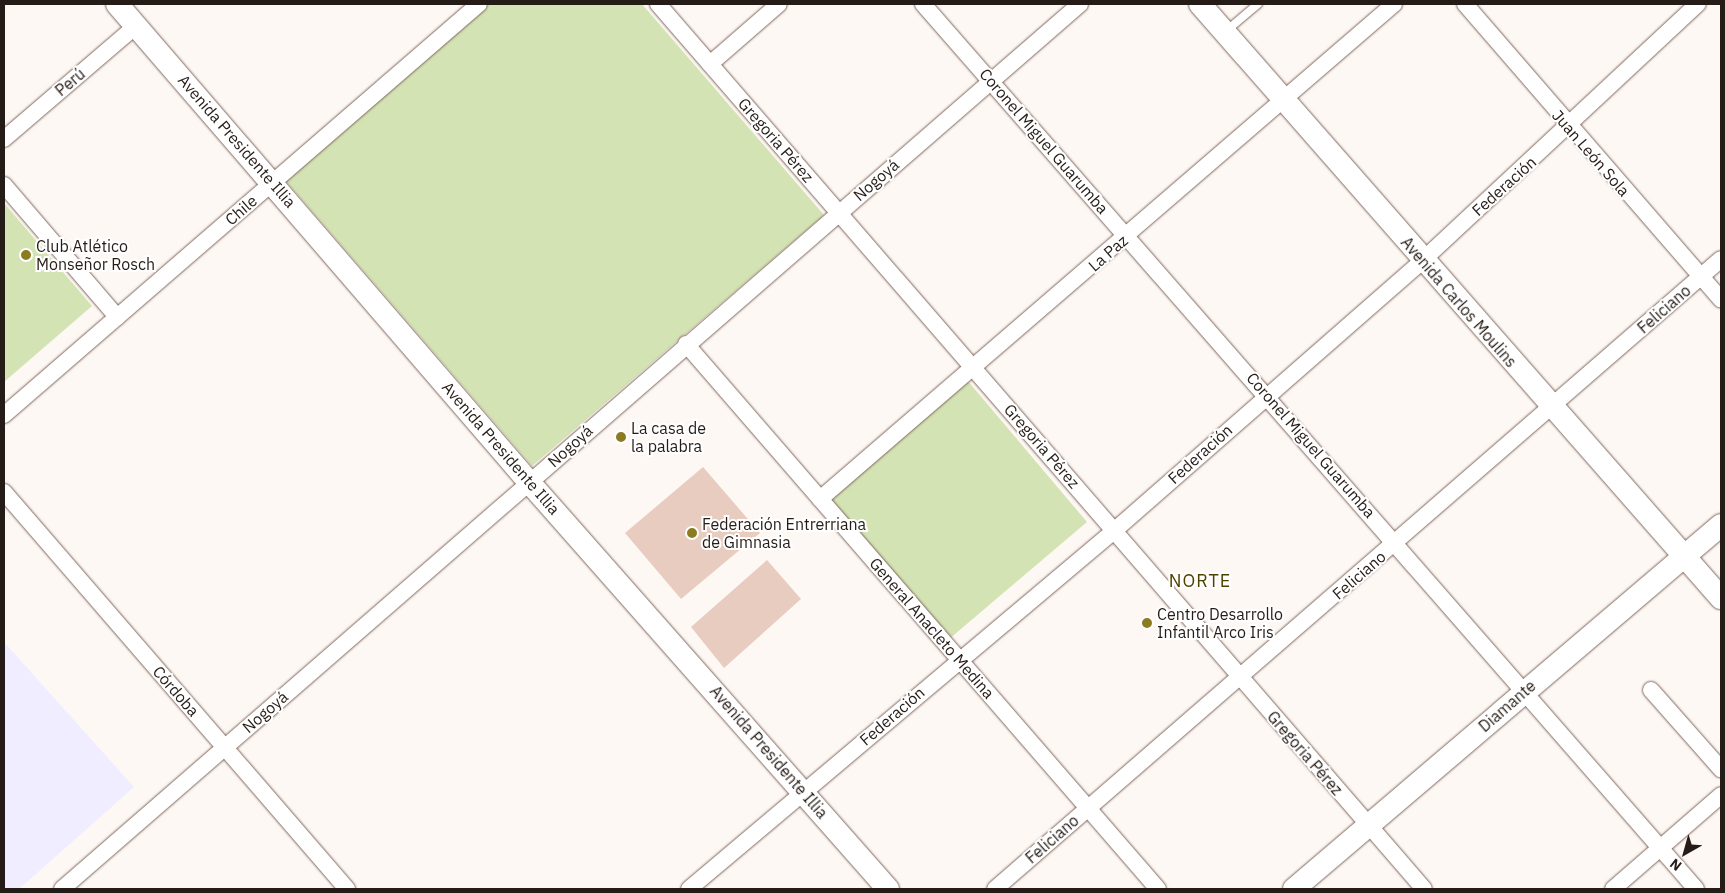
<!DOCTYPE html>
<html>
<head>
<meta charset="utf-8">
<style>
  body { margin:0 }
  #map { position:relative; width:1725px; height:893px; overflow:hidden; background:#fef8f5; font-family:"IBM Plex Sans",sans-serif }
  div>[style] { position:absolute }
  .industrial>* { inset:0; background:#efedff }
  .green>* { inset:0; background:#d4e3b4 }
  .building>* { inset:0; background:#e8ccbf }
  .roads { filter:drop-shadow(0 0 1px #7f675c) drop-shadow(0 0 1px #7f675c) }
  .lane>* { height:8px; margin:-4px; padding:0 4px; transform-origin:4px; border-radius:4px; background:#fff }
  .street>* { height:16px; margin:-8px; padding:0 8px; transform-origin:8px; border-radius:8px; background:#fff }
  .secondary>* { height:22px; margin:-11px; padding:0 11px; transform-origin:11px; border-radius:11px; background:#fff }
  .dots>* { width:14px; height:14px; translate:-50% -50%; box-sizing:border-box; border:2px solid #fff; border-radius:50% }
  span { translate:-50% -50%; white-space:nowrap; text-align:center; line-height:1.15; -webkit-text-stroke:4px #fff; paint-order:stroke }
  .street-label { font-size:16px; color:#251c17 }
  .poi-label { font-size:16px; color:#251c17 }
  .left { translate:0 -50%; text-align:left }
  .neighbourhood-label { font-size:18px; color:#4f4300; letter-spacing:1px }
  .frame { position:absolute; inset:0; border:5px solid #251c17; pointer-events:none }
  .north { position:absolute; left:1660px; top:828px; width:50px; height:50px; -webkit-text-stroke:4px #fff; paint-order:stroke; rotate:218deg; font-size:14px; font-weight:700; line-height:20px; text-align:center; color:#251c17 }
  .north::after { content:''; display:block; margin:auto; width:18px; height:22px; background:#251c17; clip-path:polygon(50% 0,100% 100%,50% 72%,0 100%) }
</style>
</head>
<body>
<div id="map">
  <div class="industrial">
    <i style="clip-path:polygon(4px 642px,134px 787px,19px 889px,4px 889px)"></i>
  </div>
  <div class="green">
    <i style="clip-path:polygon(475px 4px,642px 4px,824px 215px,532px 466px,279px 173px)"></i>
    <i style="clip-path:polygon(4px 203px,92px 306px,4px 382px)"></i>
    <i style="clip-path:polygon(967px 380px,1087px 522px,948px 640px,828px 498px)"></i>
  </div>
  <div class="building">
    <i style="clip-path:polygon(703px 467px,760px 533px,681px 599px,625px 533px)"></i>
    <i style="clip-path:polygon(767px 560px,801px 599px,724px 668px,691px 627px)"></i>
  </div>
  <div class="roads">
    <div class="lane">
      <i style="left:1226px;top:31px;width:42px;rotate:-40.2deg"></i>
    </div>
    <div class="street">
      <i style="left:658px;top:4px;width:1170px;rotate:49.12deg"></i>
      <i style="left:923px;top:4px;width:1175px;rotate:48.86deg"></i>
      <i style="left:1465px;top:4px;width:391px;rotate:49.1deg"></i>
      <i style="left:710px;top:64px;width:91px;rotate:-41deg"></i>
      <i style="left:4px;top:139px;width:174px;rotate:-40.6deg"></i>
      <i style="left:4px;top:185px;width:174px;rotate:49.4deg"></i>
      <i style="left:686px;top:344px;width:721px;rotate:49.11deg"></i>
      <i style="left:4px;top:415px;width:628px;rotate:-40.87deg"></i>
      <i style="left:4px;top:492px;width:525px;rotate:49.17deg"></i>
      <i style="left:820px;top:499px;width:758px;rotate:-40.77deg"></i>
      <i style="left:1651px;top:690px;width:106px;rotate:48.5deg"></i>
      <i style="left:62px;top:889px;width:1349px;rotate:-41deg"></i>
      <i style="left:689px;top:889px;width:557px;rotate:-40.12deg"></i>
      <i style="left:1115px;top:530px;width:408px;rotate:-41.2deg"></i>
      <i style="left:1422px;top:261px;width:377px;rotate:-43deg"></i>
      <i style="left:995px;top:889px;width:961px;rotate:-40.95deg"></i>
      <i style="left:1613px;top:889px;width:143px;rotate:-41deg"></i>
    </div>
    <div class="secondary">
      <i style="left:117px;top:4px;width:631px;rotate:49.24deg"></i>
      <i style="left:529px;top:482px;width:543px;rotate:48.59deg"></i>
      <i style="left:1200px;top:4px;width:790px;rotate:48.75deg"></i>
      <i style="left:1294px;top:889px;width:561px;rotate:-40.45deg"></i>
    </div>
  </div>
  <div class="dots">
    <i style="left:26px;top:255px;background:#8d7b21"></i>
    <i style="left:621px;top:437px;background:#8d7b21"></i>
    <i style="left:692px;top:533px;background:#8d7b21"></i>
    <i style="left:1147px;top:623px;background:#8d7b21"></i>
  </div>
  <div class="street-label">
    <span style="left:70px;top:82px;rotate:-40deg">Perú</span>
    <span style="left:776px;top:140px;rotate:49deg">Gregoria Pérez</span>
    <span style="left:237px;top:141px;rotate:49deg">Avenida Presidente Illia</span>
    <span style="left:1044px;top:141px;rotate:49deg">Coronel Miguel Guarumba</span>
    <span style="left:1591px;top:153px;rotate:49deg">Juan León Sola</span>
    <span style="left:876px;top:180px;rotate:-41deg">Nogoyá</span>
    <span style="left:1504px;top:186px;rotate:-42deg">Federación</span>
    <span style="left:241px;top:210px;rotate:-41deg">Chile</span>
    <span style="left:1108px;top:253px;rotate:-41deg">La Paz</span>
    <span style="left:1459px;top:302px;rotate:49deg">Avenida Carlos Moulins</span>
    <span style="left:1664px;top:309px;rotate:-41deg">Feliciano</span>
    <span style="left:1311px;top:445px;rotate:49deg">Coronel Miguel Guarumba</span>
    <span style="left:570px;top:446px;rotate:-42deg">Nogoyá</span>
    <span style="left:1042px;top:446px;rotate:49deg">Gregoria Pérez</span>
    <span style="left:501px;top:448px;rotate:49deg">Avenida Presidente Illia</span>
    <span style="left:1200px;top:454px;rotate:-42deg">Federación</span>
    <span style="left:1359px;top:575px;rotate:-41deg">Feliciano</span>
    <span style="left:932px;top:628px;rotate:49deg">General Anacleto Medina</span>
    <span style="left:176px;top:691px;rotate:49deg">Córdoba</span>
    <span style="left:1507px;top:706px;rotate:-41deg">Diamante</span>
    <span style="left:265px;top:712px;rotate:-41deg">Nogoyá</span>
    <span style="left:892px;top:716px;rotate:-41deg">Federación</span>
    <span style="left:769px;top:752px;rotate:49deg">Avenida Presidente Illia</span>
    <span style="left:1305px;top:753px;rotate:49deg">Gregoria Pérez</span>
    <span style="left:1052px;top:839px;rotate:-41deg">Feliciano</span>
  </div>
  <div class="poi-label">
    <span class="left" style="left:36px;top:255px">Club Atlético<br>Monseñor Rosch</span>
    <span class="left" style="left:631px;top:437px">La casa de<br>la palabra</span>
    <span class="left" style="left:702px;top:533px">Federación Entrerriana<br>de Gimnasia</span>
    <span class="left" style="left:1157px;top:623px">Centro Desarrollo<br>Infantil Arco Iris</span>
  </div>
  <div class="neighbourhood-label">
    <span style="left:1200px;top:581px">NORTE</span>
  </div>
  <div class="frame"></div>
  <div class="north">N</div>
</div>
</body>
</html>
